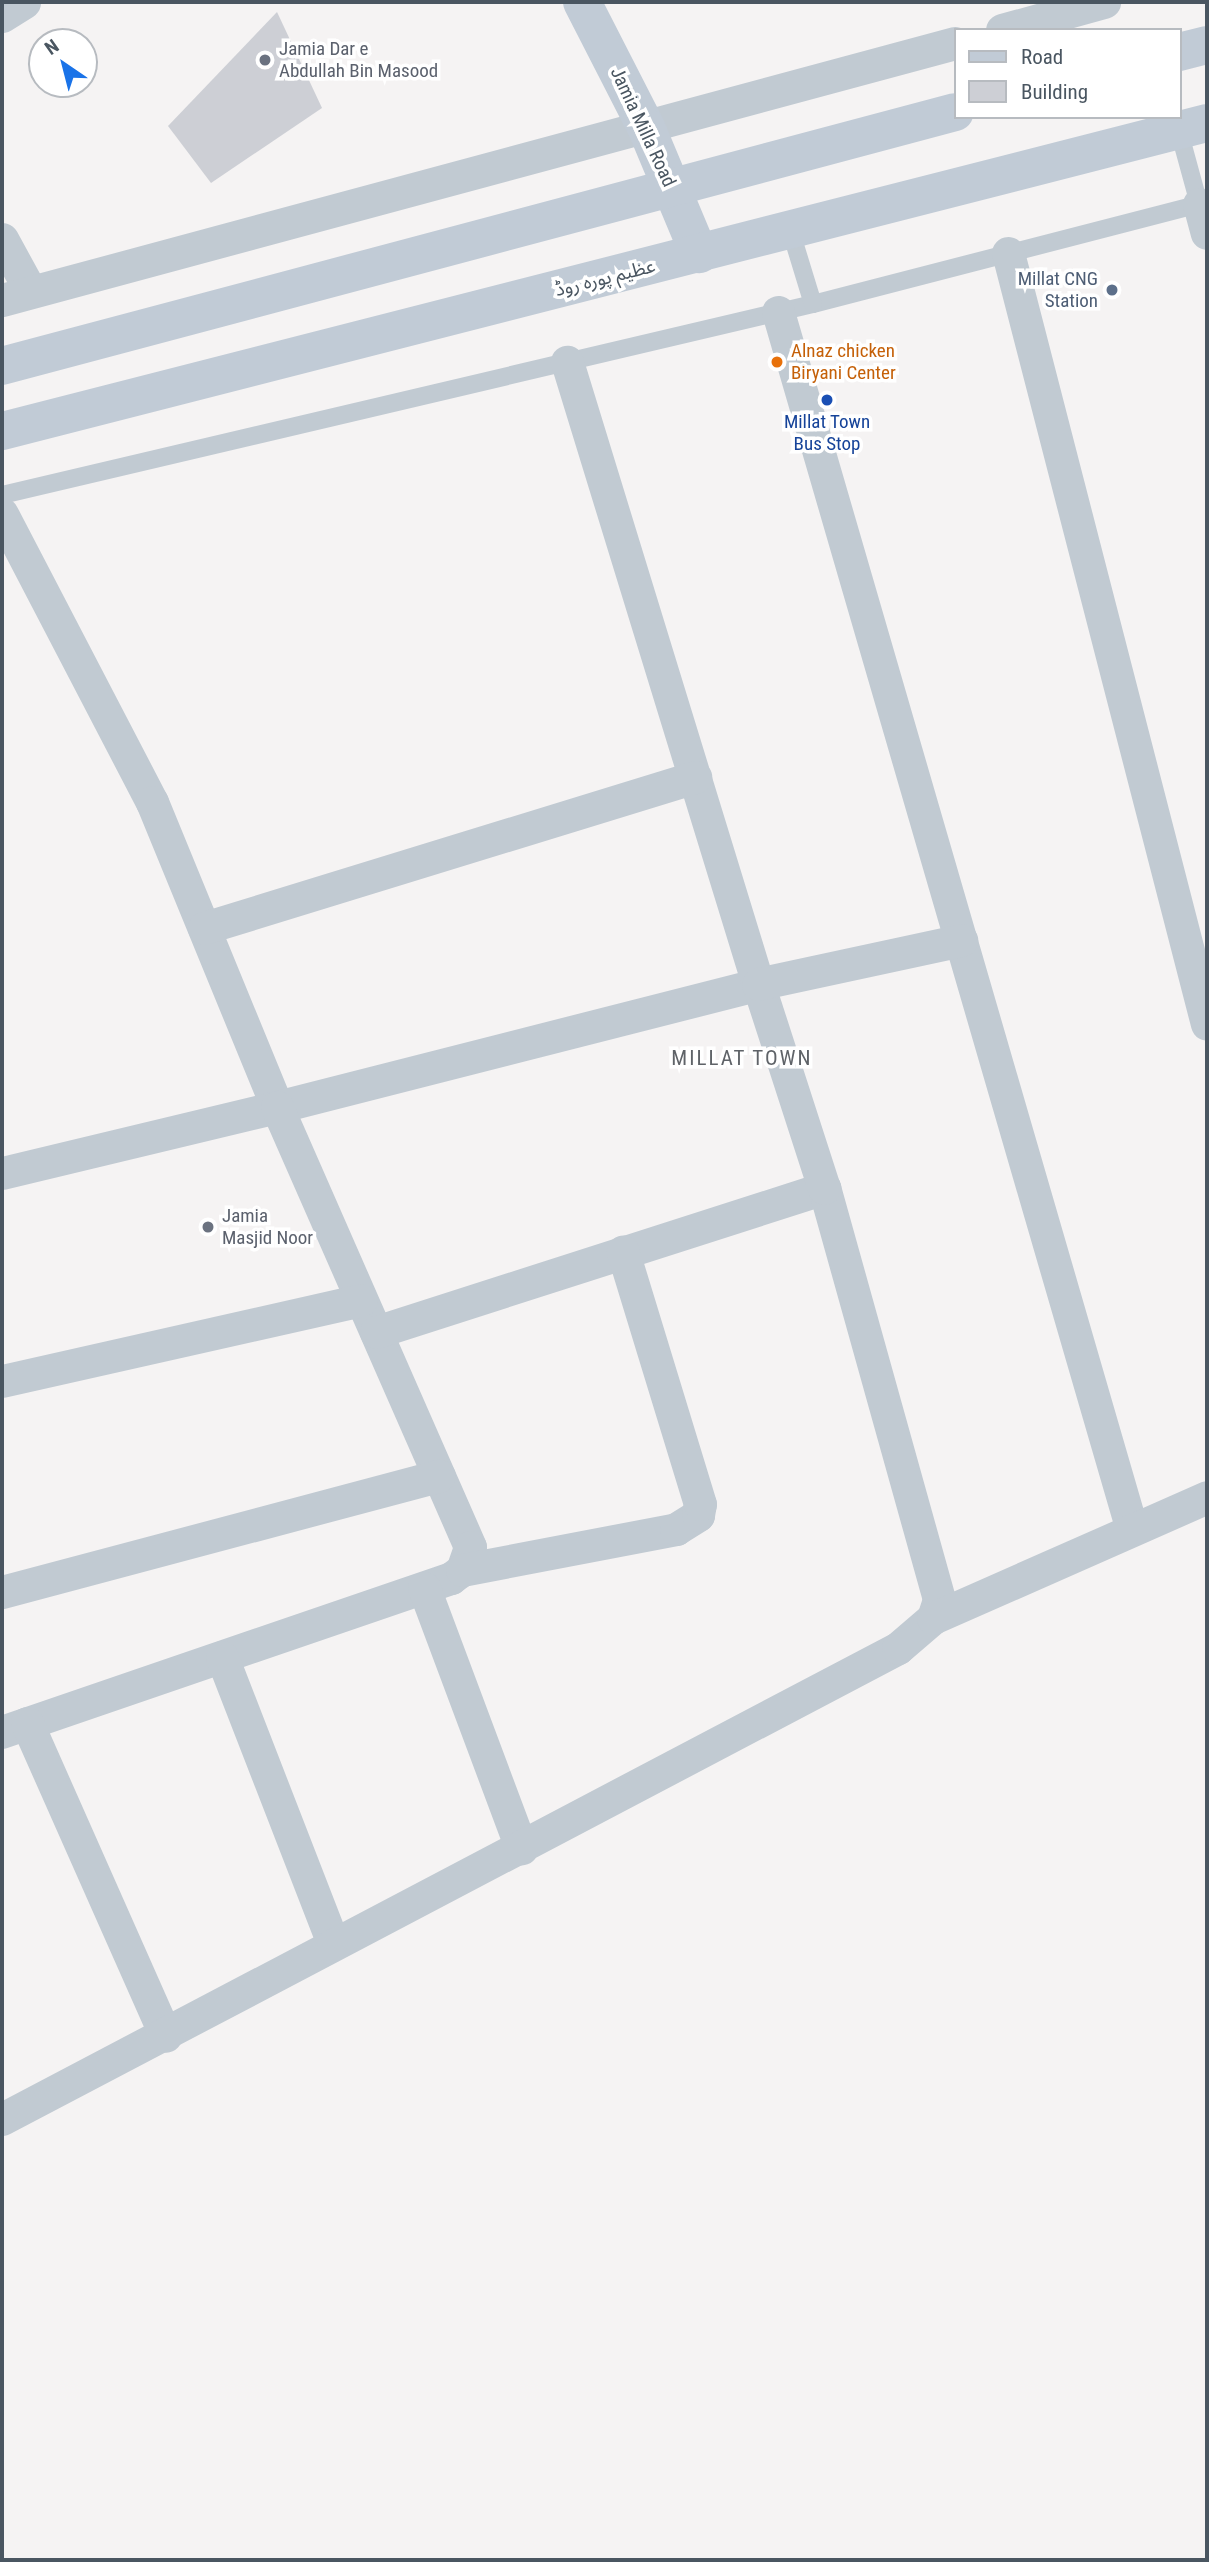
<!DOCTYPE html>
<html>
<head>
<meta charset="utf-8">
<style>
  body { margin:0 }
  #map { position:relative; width:1209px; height:2562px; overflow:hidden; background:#f5f3f3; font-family:"Roboto Condensed","Noto Sans Arabic",sans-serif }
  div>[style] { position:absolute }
  .building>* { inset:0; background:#cdcfd5 }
  .service>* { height:18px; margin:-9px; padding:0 9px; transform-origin:9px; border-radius:9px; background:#c1cad2 }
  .minor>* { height:33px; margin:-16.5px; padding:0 16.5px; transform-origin:16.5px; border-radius:16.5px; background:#c1cad2 }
  .secondary>* { height:38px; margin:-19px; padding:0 19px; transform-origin:19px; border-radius:19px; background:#c1cbd6 }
  .dots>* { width:19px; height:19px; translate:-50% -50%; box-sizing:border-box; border:4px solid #fff; border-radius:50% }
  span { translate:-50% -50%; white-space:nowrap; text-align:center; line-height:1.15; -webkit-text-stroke:7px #fff; paint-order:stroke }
  .worship-label { font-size:19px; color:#5b616d }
  .left { translate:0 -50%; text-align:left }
  .street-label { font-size:19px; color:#4a5661 }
  .service-label { font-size:19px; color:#4e5e75 }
  .right { translate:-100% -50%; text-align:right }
  .food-label { font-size:19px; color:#c56008 }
  .transit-label { font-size:19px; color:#164399 }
  .neighbourhood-label { font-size:21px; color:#5f6368; letter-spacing:2px }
  .frame { position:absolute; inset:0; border:4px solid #4a5661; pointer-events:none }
  .legend { position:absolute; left:954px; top:28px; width:228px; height:91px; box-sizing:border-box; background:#fff; border:2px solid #b7bbc0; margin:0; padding:9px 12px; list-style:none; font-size:21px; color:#4a5661 }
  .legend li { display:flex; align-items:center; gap:14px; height:35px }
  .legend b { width:35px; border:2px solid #b7bbc0 }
  .north { position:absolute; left:28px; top:28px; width:70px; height:70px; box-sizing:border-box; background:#fff; border:2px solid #b7bbc0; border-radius:50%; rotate:325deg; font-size:19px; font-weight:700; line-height:28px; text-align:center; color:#4a5661 }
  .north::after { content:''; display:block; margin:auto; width:24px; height:32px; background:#1a73e8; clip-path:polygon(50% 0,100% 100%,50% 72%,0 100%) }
</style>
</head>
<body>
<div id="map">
  <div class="building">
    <i style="clip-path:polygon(277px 12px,322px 108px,211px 183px,168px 126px)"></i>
  </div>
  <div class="service">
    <i style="left:813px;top:304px;width:399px;rotate:-14.5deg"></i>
    <i style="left:1199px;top:204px;width:76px;rotate:-105.3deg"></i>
    <i style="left:2px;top:495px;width:833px;rotate:-13.25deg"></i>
    <i style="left:813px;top:304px;width:78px;rotate:-107deg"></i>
  </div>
  <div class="minor">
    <i style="left:2px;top:16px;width:26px;rotate:-32deg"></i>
    <i style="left:1002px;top:30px;width:106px;rotate:-15.4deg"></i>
    <i style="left:1199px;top:204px;width:30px;rotate:75deg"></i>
    <i style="left:2px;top:239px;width:60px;rotate:61.3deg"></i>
    <i style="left:1008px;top:253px;width:796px;rotate:75.53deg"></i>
    <i style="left:2px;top:300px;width:987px;rotate:-15.09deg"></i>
    <i style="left:778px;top:312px;width:1264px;rotate:73.79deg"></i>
    <i style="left:2px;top:514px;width:325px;rotate:62.5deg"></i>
    <i style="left:152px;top:802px;width:330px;rotate:67.7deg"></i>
    <i style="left:277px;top:1107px;width:496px;rotate:-14.3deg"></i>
    <i style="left:758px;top:984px;width:651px;rotate:-107.07deg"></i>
    <i style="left:204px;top:928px;width:514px;rotate:-17.09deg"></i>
    <i style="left:2px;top:1173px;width:283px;rotate:-13.5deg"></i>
    <i style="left:277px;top:1107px;width:480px;rotate:66.3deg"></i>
    <i style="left:470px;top:1547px;width:24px;rotate:109deg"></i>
    <i style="left:462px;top:1570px;width:14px;rotate:144deg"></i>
    <i style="left:451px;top:1578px;width:475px;rotate:161.1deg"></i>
    <i style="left:376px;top:1332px;width:471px;rotate:-17.8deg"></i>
    <i style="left:2px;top:1381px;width:368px;rotate:-12.7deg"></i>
    <i style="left:462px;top:1570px;width:218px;rotate:-10.8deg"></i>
    <i style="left:676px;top:1529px;width:26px;rotate:-32deg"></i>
    <i style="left:698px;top:1515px;width:11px;rotate:-80deg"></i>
    <i style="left:700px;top:1504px;width:264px;rotate:-107deg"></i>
    <i style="left:424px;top:1588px;width:278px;rotate:69.5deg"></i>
    <i style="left:2px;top:1592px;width:452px;rotate:-14.9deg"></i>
    <i style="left:933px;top:1618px;width:20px;rotate:-72deg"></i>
    <i style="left:939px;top:1599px;width:427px;rotate:-105.6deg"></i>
    <i style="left:824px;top:1188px;width:214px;rotate:-107.9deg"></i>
    <i style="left:758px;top:984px;width:208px;rotate:-12.2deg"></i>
    <i style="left:222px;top:1657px;width:307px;rotate:68.8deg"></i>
    <i style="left:27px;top:1723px;width:342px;rotate:66.1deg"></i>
    <i style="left:2px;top:2119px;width:1012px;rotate:-27.73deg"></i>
    <i style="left:898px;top:1648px;width:46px;rotate:-40.6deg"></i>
    <i style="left:933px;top:1618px;width:300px;rotate:-23.8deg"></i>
  </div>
  <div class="secondary">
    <i style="left:582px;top:2px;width:140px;rotate:62.9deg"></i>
    <i style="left:646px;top:127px;width:138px;rotate:67.3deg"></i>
    <i style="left:1179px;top:52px;width:29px;rotate:-14deg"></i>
    <i style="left:2px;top:366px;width:986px;rotate:-14.92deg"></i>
    <i style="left:2px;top:431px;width:1244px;rotate:-14.34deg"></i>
  </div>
  <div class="dots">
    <i style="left:265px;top:60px;background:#6b7280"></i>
    <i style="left:1112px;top:290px;background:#5c6f8a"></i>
    <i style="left:777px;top:362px;background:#e8710a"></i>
    <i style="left:827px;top:400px;background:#1a4fb4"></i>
    <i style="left:208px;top:1227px;background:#6b7280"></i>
  </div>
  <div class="worship-label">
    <span class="left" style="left:279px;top:60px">Jamia Dar e<br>Abdullah Bin Masood</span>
    <span class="left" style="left:222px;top:1227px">Jamia<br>Masjid Noor</span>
  </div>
  <div class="street-label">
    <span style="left:643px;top:127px;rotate:65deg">Jamia Milla Road</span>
    <span style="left:605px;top:278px;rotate:-14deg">عظیم پورہ روڈ</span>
  </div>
  <div class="service-label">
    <span class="right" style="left:1098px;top:290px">Millat CNG<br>Station</span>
  </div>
  <div class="food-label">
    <span class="left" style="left:791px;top:362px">Alnaz chicken<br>Biryani Center</span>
  </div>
  <div class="transit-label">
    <span style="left:827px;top:433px">Millat Town<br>Bus Stop</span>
  </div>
  <div class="neighbourhood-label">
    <span style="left:742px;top:1058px">MILLAT TOWN</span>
  </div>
  <div class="frame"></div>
  <ul class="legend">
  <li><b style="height:9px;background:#c1cbd6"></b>Road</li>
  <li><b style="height:19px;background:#cdcfd5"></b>Building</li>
  </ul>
  <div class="north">N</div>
</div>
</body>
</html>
